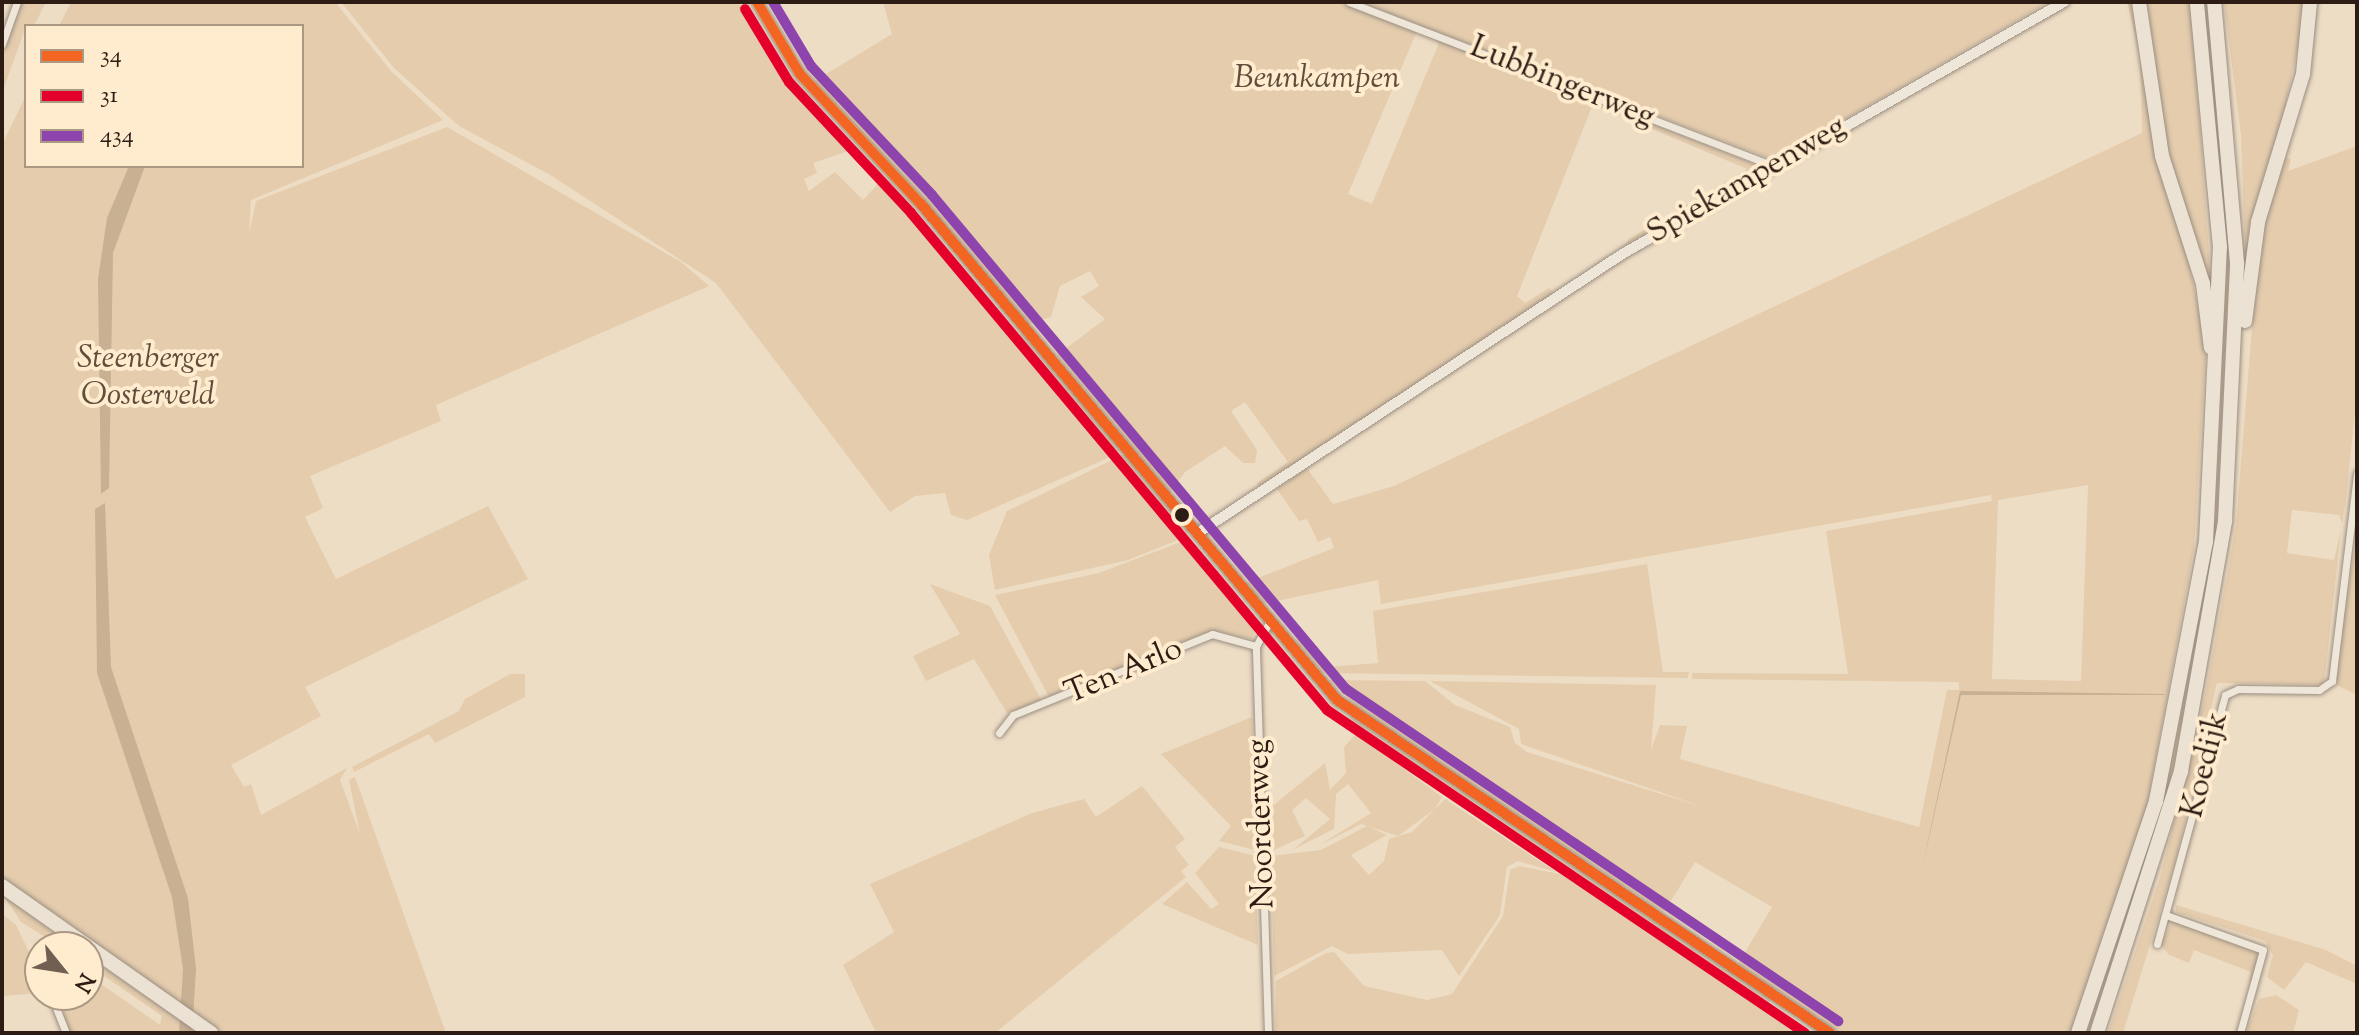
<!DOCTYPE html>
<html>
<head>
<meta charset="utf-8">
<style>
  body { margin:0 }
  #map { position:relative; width:2359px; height:1035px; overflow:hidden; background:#eeddc5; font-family:"Sorts Mill Goudy",serif }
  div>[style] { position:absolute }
  .green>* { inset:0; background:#e4ccad }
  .water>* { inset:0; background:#c8b093 }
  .roads { filter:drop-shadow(0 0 2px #9a8e80) drop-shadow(0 0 2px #9a8e80) }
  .street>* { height:7px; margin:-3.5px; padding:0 3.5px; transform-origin:3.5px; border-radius:3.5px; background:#efe6da }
  .secondary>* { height:10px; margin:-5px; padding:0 5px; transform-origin:5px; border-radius:5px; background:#efe6da }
  .highway>* { height:14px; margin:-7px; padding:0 7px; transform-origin:7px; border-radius:7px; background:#ece2d4 }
  .bus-1>* { height:10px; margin:-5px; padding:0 5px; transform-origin:5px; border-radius:5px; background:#f26522 }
  .bus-2>* { height:10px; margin:-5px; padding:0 5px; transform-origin:5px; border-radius:5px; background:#e4002b }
  .bus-3>* { height:10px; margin:-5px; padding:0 5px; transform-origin:5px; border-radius:5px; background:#8e44ad }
  .dots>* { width:22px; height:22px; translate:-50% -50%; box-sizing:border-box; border:4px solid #ffebce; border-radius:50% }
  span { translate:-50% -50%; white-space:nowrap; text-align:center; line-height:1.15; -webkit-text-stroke:8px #ffebce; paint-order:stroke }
  .park-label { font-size:32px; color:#614d3b; font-style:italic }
  .street-label { font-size:32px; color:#2d1c13 }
  .frame { position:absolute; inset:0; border:4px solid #2d1c13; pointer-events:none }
  .legend { position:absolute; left:24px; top:24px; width:280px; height:144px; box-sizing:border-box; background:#ffebce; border:2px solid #ab9883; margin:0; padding:10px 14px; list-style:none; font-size:24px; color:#2d1c13 }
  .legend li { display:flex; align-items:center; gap:16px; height:40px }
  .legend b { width:40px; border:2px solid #ab9883 }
  .north { position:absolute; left:24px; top:931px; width:80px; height:80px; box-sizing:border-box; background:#ffebce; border:2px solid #ab9883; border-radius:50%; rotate:120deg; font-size:22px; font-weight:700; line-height:32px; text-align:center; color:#2d1c13 }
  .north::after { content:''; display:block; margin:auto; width:28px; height:36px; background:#716051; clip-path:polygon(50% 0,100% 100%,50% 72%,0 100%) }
</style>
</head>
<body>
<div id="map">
  <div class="green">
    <i style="clip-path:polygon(20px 2px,46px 2px,34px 26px,26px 26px,2px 93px,2px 50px)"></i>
    <i style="clip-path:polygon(71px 2px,335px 2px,391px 71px,443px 120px,251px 200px,249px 234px,256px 201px,447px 127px,681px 262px,709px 286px,436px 405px,441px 421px,310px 476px,323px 508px,305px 517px,336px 579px,488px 506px,528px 579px,305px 687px,321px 716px,231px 765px,244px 787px,251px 784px,261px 815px,347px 768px,340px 780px,360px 834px,349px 780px,355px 777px,446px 1033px,68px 1033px,53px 995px,88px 995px,88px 975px,160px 1025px,162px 1016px,88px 965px,88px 953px,2px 882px,2px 145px,26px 95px,26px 166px,302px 166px,302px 26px,59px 26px)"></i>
    <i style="clip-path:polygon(341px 2px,738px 2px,795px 93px,857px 148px,813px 163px,817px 173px,804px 179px,809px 191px,835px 172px,863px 200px,879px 183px,870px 170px,875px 166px,1110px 457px,967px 520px,951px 515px,945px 493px,915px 496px,890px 512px,716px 283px,552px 176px,459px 126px,394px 68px)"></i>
    <i style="clip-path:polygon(883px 2px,1340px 2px,1417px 31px,1348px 194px,1372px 204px,1439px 43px,1424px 34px,1764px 168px,1617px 254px,1629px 239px,1747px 169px,1593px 104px,1517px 296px,1525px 303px,1549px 288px,1554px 293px,1259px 490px,1257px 483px,1288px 462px,1245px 402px,1231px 411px,1257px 450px,1255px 463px,1243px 463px,1225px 446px,1185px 472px,1170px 492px,1057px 355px,1105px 319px,1081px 297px,1099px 286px,1090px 271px,1060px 286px,1051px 317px,1028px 324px,813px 82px,892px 34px)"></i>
    <i style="clip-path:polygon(1358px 2px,2049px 2px,1774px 160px)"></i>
    <i style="clip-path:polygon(evenodd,2127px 2px,2134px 2px,2206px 345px,2194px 548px,2146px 812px,2071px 1033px,1840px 1033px,1738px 964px,1772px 907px,1695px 862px,1664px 912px,1365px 714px,1329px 680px,1425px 681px,1455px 705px,1510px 727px,1515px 743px,1527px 752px,1706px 808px,1521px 744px,1519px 729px,1430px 681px,1656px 685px,1651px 750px,1660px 725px,1687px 726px,1680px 759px,1919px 827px,1947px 690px,1959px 690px,1959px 682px,1692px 679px,1692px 673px,1848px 674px,1826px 531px,1992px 501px,1991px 495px,1381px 604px,1378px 580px,1262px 604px,1245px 583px,1334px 548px,1330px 537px,1318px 542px,1307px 519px,1299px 521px,1277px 489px,1307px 468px,1333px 504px,1394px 486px,2142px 133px,2140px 56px,2127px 2px,2088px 485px,2081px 681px,1992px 679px,1998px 500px,2088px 485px)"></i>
    <i style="clip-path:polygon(2142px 2px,2191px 2px,2214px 323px,2173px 187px)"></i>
    <i style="clip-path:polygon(2202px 2px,2209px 2px,2232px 270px,2224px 486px,2204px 634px,2166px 807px,2092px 1033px,2084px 1033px,2162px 795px,2193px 652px,2216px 493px,2225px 276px)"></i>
    <i style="clip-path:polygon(2224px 2px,2308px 2px,2246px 283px,2241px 136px)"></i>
    <i style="clip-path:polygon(2357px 146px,2357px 392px,2346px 500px,2342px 523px,2339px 515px,2292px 510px,2287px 553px,2334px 560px,2341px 530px,2324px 685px,2217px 683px,2176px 859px,2123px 1033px,2108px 1033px,2161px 874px,2205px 696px,2236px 525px,2259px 241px,2281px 157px,2291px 159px,2288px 171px)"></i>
    <i style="clip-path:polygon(1023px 332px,1121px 447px,1117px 453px,1019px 336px)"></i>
    <i style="clip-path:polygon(1126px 453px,1190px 530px,1187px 534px,1117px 456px)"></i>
    <i style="clip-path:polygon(1112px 460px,1183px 538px,1128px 560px,995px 590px,989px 555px,1007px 511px)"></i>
    <i style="clip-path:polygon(2357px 532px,2357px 695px,2334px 684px)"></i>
    <i style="clip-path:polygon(1186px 540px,1256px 627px,1252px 639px,1214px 631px,1049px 697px,995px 595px,1099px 573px)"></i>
    <i style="clip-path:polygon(1647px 564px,1663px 672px,1689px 672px,1688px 678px,1322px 673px,1295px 640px,1302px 637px,1327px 667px,1378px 663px,1373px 611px)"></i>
    <i style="clip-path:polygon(930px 584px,990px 606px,1042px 701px,1007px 713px,974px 659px,926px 681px,913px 656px,960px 634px)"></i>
    <i style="clip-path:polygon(510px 674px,525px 674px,525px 697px,435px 743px,429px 734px,354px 772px,352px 767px,459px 711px,465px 699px)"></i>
    <i style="clip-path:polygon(1349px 716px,1773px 996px,1768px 1004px,1359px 729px)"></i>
    <i style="clip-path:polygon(1252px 717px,1256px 849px,1251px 849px,1219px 841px,1231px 826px,1161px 754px)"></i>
    <i style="clip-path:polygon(1356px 734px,1442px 797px,1435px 809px,1398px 836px,1361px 824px,1318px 846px,1371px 813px,1348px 784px,1336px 794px,1334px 829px,1294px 849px,1330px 819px,1306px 798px,1292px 810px,1305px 836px,1271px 851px,1270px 808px,1325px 763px,1330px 790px,1346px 773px,1344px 747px)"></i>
    <i style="clip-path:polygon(1142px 786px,1185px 839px,1175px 847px,1189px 865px,1181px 871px,1186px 877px,995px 1033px,876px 1033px,843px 965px,894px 932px,870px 884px,1032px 813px,1084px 799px,1096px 817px)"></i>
    <i style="clip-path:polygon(1445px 799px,1556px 872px,1518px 861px,1507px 867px,1500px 915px,1459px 976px,1442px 950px,1348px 954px,1332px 946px,1274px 976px,1271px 856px,1321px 850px,1367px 826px,1387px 835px,1351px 855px,1369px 875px,1384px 861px,1389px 839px,1412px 832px)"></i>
    <i style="clip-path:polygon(1219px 847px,1255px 856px,1258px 945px,1162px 904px,1187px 882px,1211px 909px,1219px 904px,1195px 873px)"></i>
    <i style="clip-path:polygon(1519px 866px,1560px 874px,1800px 1033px,1275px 1033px,1276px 981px,1326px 953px,1334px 952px,1364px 986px,1427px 1000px,1452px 994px,1503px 916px,1510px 870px)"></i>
    <i style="clip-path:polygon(2px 893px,79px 947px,61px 947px,21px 922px)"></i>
    <i style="clip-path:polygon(2176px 905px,2326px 950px,2357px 966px,2357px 984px,2306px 962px,2284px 990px,2267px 977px,2273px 955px,2265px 941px,2176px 912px)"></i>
    <i style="clip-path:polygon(2px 914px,16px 925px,31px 956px,40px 993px,2px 996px)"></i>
    <i style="clip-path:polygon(2173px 920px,2261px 951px,2255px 981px,2249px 981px,2251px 972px,2194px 950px,2189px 963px,2169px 955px,2161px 945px)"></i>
    <i style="clip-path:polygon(2276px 995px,2299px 1010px,2293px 1033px,2246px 1033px,2259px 999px)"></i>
  </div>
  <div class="water">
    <i style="clip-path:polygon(129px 166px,145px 166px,113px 253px,109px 488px,101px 494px,98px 279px,107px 218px)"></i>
    <i style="clip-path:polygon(105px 503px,111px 667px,188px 898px,196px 969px,192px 1033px,179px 1033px,183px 969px,172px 897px,97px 673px,95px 509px)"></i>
    <i style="clip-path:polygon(1960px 691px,2164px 694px,2165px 695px,1961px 695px,1920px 878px)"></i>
  </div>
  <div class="roads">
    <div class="street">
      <i style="left:1349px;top:2px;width:456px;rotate:21.1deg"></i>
      <i style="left:2px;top:44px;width:45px;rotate:-70.3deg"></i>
      <i style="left:999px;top:733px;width:23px;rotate:-52deg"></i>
      <i style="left:1013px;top:715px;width:215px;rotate:-22.1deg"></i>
      <i style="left:1212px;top:634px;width:46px;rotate:15.3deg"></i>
      <i style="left:2166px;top:915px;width:103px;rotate:19.8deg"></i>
      <i style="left:2263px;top:950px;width:86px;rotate:105.5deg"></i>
      <i style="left:2157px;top:944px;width:258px;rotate:-74.7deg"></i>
      <i style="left:2225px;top:695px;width:14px;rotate:-25deg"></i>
      <i style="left:2238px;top:689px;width:81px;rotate:0.7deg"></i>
      <i style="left:2319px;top:690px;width:16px;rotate:-35deg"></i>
      <i style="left:2332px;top:681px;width:209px;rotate:-83.1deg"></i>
      <i style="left:51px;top:995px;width:41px;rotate:68.5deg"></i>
      <i style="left:1268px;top:1033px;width:387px;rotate:-91.8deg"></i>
      <i style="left:1256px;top:646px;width:29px;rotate:-61deg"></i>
    </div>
    <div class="secondary">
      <i style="left:757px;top:2px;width:84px;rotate:59.2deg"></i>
      <i style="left:800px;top:74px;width:178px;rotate:47.1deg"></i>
      <i style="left:921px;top:204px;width:647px;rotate:50.01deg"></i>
      <i style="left:1337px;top:700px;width:595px;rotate:34.04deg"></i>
      <i style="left:1198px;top:533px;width:510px;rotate:-33.32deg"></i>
      <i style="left:1624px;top:253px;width:507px;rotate:-29.7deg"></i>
    </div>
    <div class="highway">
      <i style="left:2139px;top:2px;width:156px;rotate:81.5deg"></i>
      <i style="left:2162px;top:156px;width:134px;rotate:72.2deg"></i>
      <i style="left:2203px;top:284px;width:64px;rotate:82.9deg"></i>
      <i style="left:2245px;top:321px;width:100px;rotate:-82.5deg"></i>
      <i style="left:2258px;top:222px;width:155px;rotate:-73.1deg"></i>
      <i style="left:2303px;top:74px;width:72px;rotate:-84.4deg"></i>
      <i style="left:2px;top:886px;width:256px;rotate:35.1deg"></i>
      <i style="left:2078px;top:1033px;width:245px;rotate:-71.4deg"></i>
      <i style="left:2156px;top:801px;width:264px;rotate:-79.1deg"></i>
      <i style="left:2206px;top:542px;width:295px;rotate:-87.3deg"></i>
      <i style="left:2220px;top:247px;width:246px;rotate:-95.4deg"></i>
      <i style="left:2097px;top:1033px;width:275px;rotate:-72.2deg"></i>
      <i style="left:2181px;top:771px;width:254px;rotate:-80deg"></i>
      <i style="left:2225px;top:521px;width:258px;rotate:-87.3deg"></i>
      <i style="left:2237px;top:263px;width:262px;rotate:-95deg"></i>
    </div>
  </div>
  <div class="bus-1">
    <i style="left:757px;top:2px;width:84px;rotate:59.2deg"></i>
    <i style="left:800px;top:74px;width:178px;rotate:47.1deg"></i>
    <i style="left:921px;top:204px;width:647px;rotate:50.01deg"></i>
    <i style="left:1337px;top:700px;width:595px;rotate:34.04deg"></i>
  </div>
  <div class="bus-2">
    <i style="left:745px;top:9px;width:85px;rotate:58.9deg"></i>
    <i style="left:789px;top:82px;width:179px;rotate:47deg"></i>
    <i style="left:911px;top:213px;width:648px;rotate:50.07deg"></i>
    <i style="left:1327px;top:710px;width:577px;rotate:34.05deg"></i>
  </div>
  <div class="bus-3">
    <i style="left:773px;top:2px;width:74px;rotate:59.3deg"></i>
    <i style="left:811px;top:66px;width:177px;rotate:46.8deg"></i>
    <i style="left:932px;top:195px;width:645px;rotate:50.04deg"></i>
    <i style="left:1346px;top:689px;width:594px;rotate:34.01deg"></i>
  </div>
  <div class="dots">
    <i style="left:1182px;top:515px;background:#2d1c13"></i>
  </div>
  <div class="park-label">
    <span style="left:1317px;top:79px">Beunkampen</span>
    <span style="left:148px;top:378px">Steenberger<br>Oosterveld</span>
  </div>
  <div class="street-label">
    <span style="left:1562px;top:83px;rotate:22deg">Lubbingerweg</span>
    <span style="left:1747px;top:181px;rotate:-30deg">Spiekampenweg</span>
    <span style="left:1124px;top:672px;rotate:-23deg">Ten Arlo</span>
    <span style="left:2206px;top:765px;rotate:-76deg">Koedijk</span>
    <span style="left:1262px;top:824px;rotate:-92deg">Noorderweg</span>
  </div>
  <div class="frame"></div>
  <ul class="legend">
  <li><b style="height:10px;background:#f26522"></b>34</li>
  <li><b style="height:10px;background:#e4002b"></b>31</li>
  <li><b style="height:10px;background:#8e44ad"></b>434</li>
  </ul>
  <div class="north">N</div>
</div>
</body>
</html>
